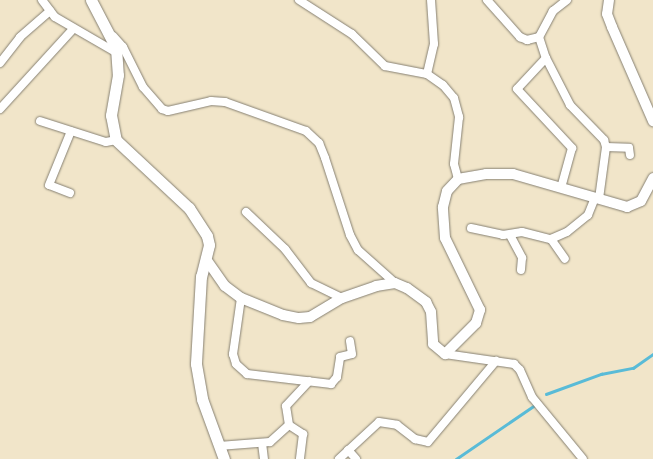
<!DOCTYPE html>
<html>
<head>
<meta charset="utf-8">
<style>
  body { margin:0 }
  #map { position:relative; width:653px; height:459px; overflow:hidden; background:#f1e5c9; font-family:"IM FELL Great Primer",serif }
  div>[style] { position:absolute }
  .stream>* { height:2.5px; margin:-1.25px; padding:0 1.25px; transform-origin:1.25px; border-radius:1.25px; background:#59bbd7 }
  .roads { filter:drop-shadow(0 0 1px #868072) drop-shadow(0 0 1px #868072) }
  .minor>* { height:8px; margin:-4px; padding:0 4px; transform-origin:4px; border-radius:4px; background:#fff }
  .tertiary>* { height:10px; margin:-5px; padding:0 5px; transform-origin:5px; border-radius:5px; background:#fff }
  .secondary>* { height:11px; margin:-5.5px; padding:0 5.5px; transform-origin:5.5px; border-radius:5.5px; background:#fff }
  span { translate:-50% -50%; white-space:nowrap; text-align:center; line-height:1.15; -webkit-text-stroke:4px #fdfcf7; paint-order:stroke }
</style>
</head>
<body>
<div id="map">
  <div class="stream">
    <i style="left:546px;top:394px;width:59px;rotate:-20deg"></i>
    <i style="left:601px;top:374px;width:33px;rotate:-11deg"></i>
    <i style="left:633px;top:368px;width:24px;rotate:-35deg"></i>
    <i style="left:456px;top:459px;width:96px;rotate:-34.4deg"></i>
  </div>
  <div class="roads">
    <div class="minor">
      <i style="left:42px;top:0;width:21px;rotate:53deg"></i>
      <i style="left:55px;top:17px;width:72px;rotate:30.1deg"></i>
      <i style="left:299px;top:0;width:63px;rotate:32.7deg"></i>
      <i style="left:352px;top:34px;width:46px;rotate:44.1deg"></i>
      <i style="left:385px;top:66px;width:43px;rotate:10.8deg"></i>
      <i style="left:427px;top:74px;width:19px;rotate:35deg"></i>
      <i style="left:443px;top:85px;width:17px;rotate:50deg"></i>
      <i style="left:454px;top:98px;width:20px;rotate:75deg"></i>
      <i style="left:459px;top:117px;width:47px;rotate:96.1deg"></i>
      <i style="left:454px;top:164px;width:16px;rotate:75deg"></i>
      <i style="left:487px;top:0;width:50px;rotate:48.3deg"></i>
      <i style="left:520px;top:37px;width:8px;rotate:23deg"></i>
      <i style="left:527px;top:40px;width:12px;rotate:-14deg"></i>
      <i style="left:567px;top:0;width:18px;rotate:142deg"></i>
      <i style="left:553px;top:11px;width:30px;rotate:118deg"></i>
      <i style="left:539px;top:37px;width:22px;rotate:72deg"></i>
      <i style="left:546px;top:58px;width:53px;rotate:62.9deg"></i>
      <i style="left:570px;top:105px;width:49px;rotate:45.8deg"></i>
      <i style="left:604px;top:140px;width:7px;rotate:74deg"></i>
      <i style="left:606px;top:147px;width:52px;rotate:97.7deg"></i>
      <i style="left:113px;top:36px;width:15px;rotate:48deg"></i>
      <i style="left:123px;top:47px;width:45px;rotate:63.4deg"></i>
      <i style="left:143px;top:87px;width:29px;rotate:49deg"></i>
      <i style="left:162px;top:109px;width:6px;rotate:18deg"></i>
      <i style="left:168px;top:111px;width:44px;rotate:-13.1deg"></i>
      <i style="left:211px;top:101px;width:14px;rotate:4deg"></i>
      <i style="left:225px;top:102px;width:86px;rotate:19.7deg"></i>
      <i style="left:306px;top:131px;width:18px;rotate:43deg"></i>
      <i style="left:319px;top:143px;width:16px;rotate:68deg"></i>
      <i style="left:325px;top:158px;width:81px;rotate:72deg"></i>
      <i style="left:350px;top:235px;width:17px;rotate:62deg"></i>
      <i style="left:358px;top:250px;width:50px;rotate:41.7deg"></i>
      <i style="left:546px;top:58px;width:42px;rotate:133.1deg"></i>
      <i style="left:517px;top:89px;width:81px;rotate:47deg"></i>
      <i style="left:572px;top:148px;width:41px;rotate:105.4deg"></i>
      <i style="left:0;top:63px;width:33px;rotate:-52deg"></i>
      <i style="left:20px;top:37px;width:40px;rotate:-41deg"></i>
      <i style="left:427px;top:74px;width:31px;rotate:-77deg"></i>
      <i style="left:434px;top:44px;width:44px;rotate:-93.9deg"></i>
      <i style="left:0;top:109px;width:108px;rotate:-47.6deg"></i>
      <i style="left:40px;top:121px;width:69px;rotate:17.7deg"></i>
      <i style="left:106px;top:142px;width:10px;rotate:-11deg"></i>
      <i style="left:606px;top:147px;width:23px;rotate:2deg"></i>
      <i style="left:629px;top:148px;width:7px;rotate:82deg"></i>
      <i style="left:70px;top:193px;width:22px;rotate:-159deg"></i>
      <i style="left:49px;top:185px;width:58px;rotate:-67.8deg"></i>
      <i style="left:246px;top:212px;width:54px;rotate:43.5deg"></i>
      <i style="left:285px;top:249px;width:43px;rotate:52.6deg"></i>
      <i style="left:311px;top:283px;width:34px;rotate:26deg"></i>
      <i style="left:471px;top:228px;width:33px;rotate:12deg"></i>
      <i style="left:503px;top:235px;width:19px;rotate:-9deg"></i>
      <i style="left:522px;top:232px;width:30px;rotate:14deg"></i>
      <i style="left:551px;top:239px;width:17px;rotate:-24deg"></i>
      <i style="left:567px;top:232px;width:27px;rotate:-39deg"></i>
      <i style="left:588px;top:215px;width:18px;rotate:-68deg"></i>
      <i style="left:510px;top:235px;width:26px;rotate:62deg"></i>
      <i style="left:522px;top:258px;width:12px;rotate:95deg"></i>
      <i style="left:551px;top:239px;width:24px;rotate:55deg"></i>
      <i style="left:241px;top:298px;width:57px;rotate:98.1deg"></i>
      <i style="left:233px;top:354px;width:10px;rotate:73deg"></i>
      <i style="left:236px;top:364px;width:15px;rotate:42deg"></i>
      <i style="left:247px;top:374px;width:85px;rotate:6.8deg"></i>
      <i style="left:331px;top:384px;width:9px;rotate:-49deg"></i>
      <i style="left:337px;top:377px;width:20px;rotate:-81deg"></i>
      <i style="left:340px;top:357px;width:12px;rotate:-14deg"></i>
      <i style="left:352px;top:354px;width:13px;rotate:-99deg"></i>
      <i style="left:445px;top:354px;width:70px;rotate:8.2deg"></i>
      <i style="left:514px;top:364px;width:8px;rotate:45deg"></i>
      <i style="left:520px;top:370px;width:30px;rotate:66deg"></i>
      <i style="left:532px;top:397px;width:80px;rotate:50.6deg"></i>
      <i style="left:289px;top:425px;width:19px;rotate:-99deg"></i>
      <i style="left:286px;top:406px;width:34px;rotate:-47deg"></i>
      <i style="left:262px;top:443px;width:16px;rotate:83deg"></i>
      <i style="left:219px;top:446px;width:51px;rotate:-4.5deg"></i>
      <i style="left:270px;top:442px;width:25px;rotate:-42deg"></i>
      <i style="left:289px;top:425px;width:17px;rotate:33deg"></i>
      <i style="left:303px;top:434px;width:25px;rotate:97deg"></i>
      <i style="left:348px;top:450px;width:12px;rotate:48deg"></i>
      <i style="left:339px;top:459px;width:54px;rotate:-42.8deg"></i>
      <i style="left:379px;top:422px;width:18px;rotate:9deg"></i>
      <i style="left:397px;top:425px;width:23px;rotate:38deg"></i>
      <i style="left:415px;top:439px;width:13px;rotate:13deg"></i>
      <i style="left:428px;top:442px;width:106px;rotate:-50deg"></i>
    </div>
    <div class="tertiary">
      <i style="left:609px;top:0;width:14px;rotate:98deg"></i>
      <i style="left:607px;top:14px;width:14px;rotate:69deg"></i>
      <i style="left:612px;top:27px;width:103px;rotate:66.4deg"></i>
      <i style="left:206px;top:259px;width:33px;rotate:55deg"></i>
      <i style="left:225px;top:286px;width:20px;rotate:37deg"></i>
      <i style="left:241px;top:298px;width:45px;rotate:22deg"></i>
      <i style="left:283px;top:315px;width:16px;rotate:11deg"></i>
      <i style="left:299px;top:318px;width:11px;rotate:-5deg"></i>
      <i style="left:310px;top:317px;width:37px;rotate:-31deg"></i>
      <i style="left:342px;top:298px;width:36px;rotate:-19deg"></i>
      <i style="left:376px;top:286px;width:19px;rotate:-9deg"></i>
      <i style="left:395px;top:283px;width:13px;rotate:23deg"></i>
      <i style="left:407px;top:288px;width:24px;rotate:36deg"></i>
      <i style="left:426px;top:302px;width:11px;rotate:63deg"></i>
      <i style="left:431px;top:312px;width:32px;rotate:86deg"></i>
      <i style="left:433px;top:344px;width:16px;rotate:40deg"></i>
      <i style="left:445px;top:354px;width:44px;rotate:-45deg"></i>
      <i style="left:476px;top:323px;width:14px;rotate:-73deg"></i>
      <i style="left:480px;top:310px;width:80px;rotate:-115.9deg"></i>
      <i style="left:445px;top:238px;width:31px;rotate:-94deg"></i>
      <i style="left:443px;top:207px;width:16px;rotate:-76deg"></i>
      <i style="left:447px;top:191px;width:16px;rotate:-47deg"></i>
      <i style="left:458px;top:179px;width:28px;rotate:-10deg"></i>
      <i style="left:486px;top:174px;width:27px"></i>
      <i style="left:513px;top:174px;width:119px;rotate:16.1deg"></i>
      <i style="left:627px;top:207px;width:15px;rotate:-23deg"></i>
      <i style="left:641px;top:201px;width:26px;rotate:-62deg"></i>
    </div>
    <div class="secondary">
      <i style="left:91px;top:0;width:54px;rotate:62.5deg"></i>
      <i style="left:116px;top:48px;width:27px;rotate:86deg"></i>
      <i style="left:118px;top:75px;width:41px;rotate:99.9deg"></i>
      <i style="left:111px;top:115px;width:25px;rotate:79deg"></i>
      <i style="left:116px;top:140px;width:100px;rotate:43deg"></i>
      <i style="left:189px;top:208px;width:33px;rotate:57deg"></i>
      <i style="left:207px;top:236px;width:9px;rotate:77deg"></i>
      <i style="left:209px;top:245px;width:32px;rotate:104deg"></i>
      <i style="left:201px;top:276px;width:88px;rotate:93.3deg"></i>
      <i style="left:196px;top:364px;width:36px;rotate:80deg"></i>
      <i style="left:202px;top:399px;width:64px;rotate:69.9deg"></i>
    </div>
  </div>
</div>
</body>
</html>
